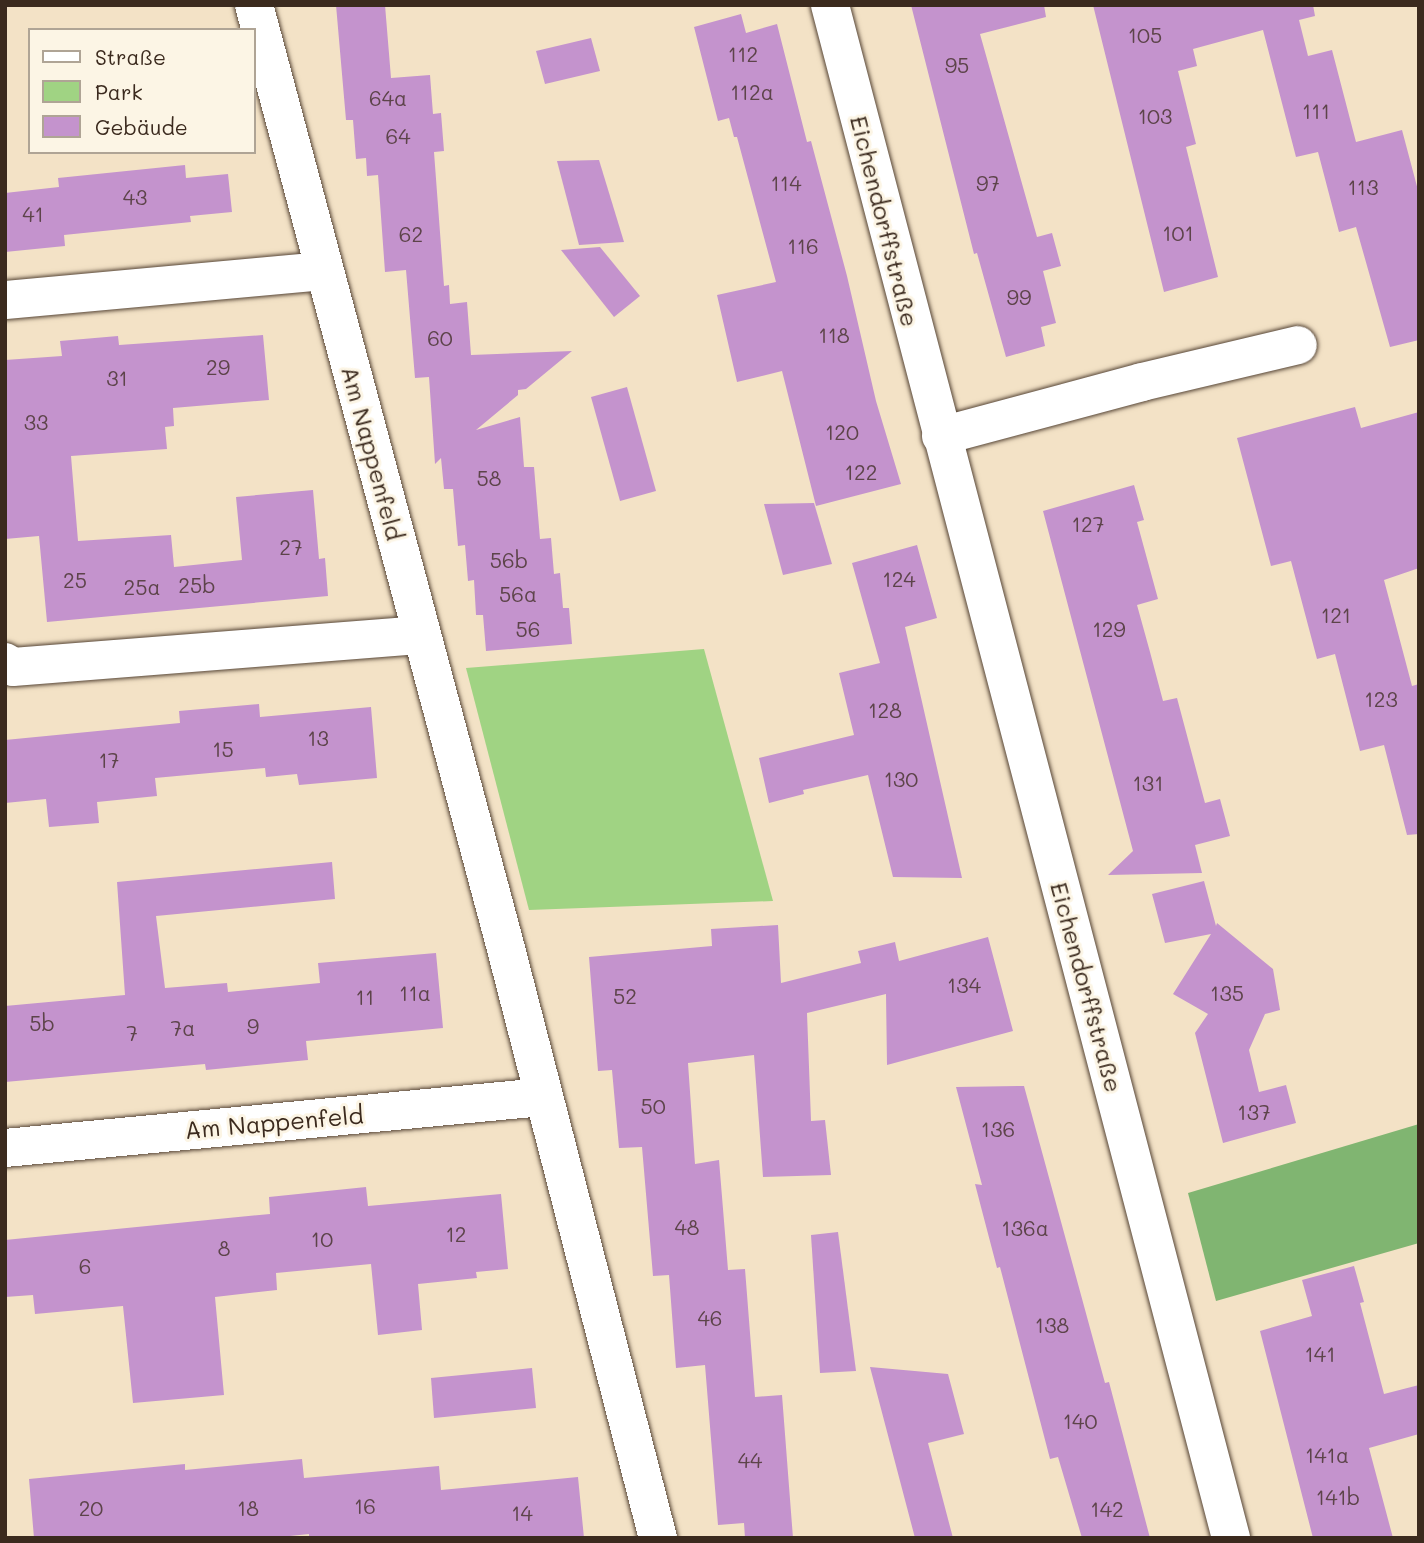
<!DOCTYPE html>
<html>
<head>
<meta charset="utf-8">
<style>
  body { margin:0 }
  #map { position:relative; width:1424px; height:1543px; overflow:hidden; background:#f3e2c6; font-family:Mali,sans-serif }
  div>[style] { position:absolute }
  .green>* { inset:0; background:#a0d383 }
  .forest>* { inset:0; background:#80b571 }
  .building>* { inset:0; background:#c493cd }
  .roads { filter:drop-shadow(0 0 2px #574637) drop-shadow(0 0 2px #574637) }
  .minor>* { height:38px; margin:-19px; padding:0 19px; transform-origin:19px; border-radius:19px; background:#fff }
  span { translate:-50% -50%; white-space:nowrap; text-align:center; line-height:1.15; -webkit-text-stroke:6px #fcf5e5; paint-order:stroke }
  .number-label { font-size:21px; color:#5d444a }
  .number-label span { -webkit-text-stroke-width:0 }
  .street-label { font-size:24px; color:#3b2a1e }
  .frame { position:absolute; inset:0; border:7px solid #3b2a1e; pointer-events:none }
  .legend { position:absolute; left:28px; top:28px; width:228px; height:126px; box-sizing:border-box; background:#fcf5e5; border:2px solid #afa495; margin:0; padding:9px 12px; list-style:none; font-size:21px; color:#3b2a1e }
  .legend li { display:flex; align-items:center; gap:14px; height:35px }
  .legend b { width:35px; border:2px solid #afa495 }
</style>
</head>
<body>
<div id="map">
  <div class="green">
    <i style="clip-path:polygon(704px 649px,773px 901px,529px 910px,466px 668px)"></i>
  </div>
  <div class="forest">
    <i style="clip-path:polygon(1419px 1124px,1419px 1243px,1216px 1301px,1188px 1193px)"></i>
  </div>
  <div class="building">
    <i style="clip-path:polygon(336px 5px,385px 5px,391px 78px,430px 75px,433px 114px,441px 113px,444px 151px,434px 152px,444px 286px,449px 285px,450px 304px,467px 302px,471px 355px,572px 351px,526px 389px,518px 390px,518px 395px,476px 430px,520px 417px,524px 467px,534px 467px,540px 539px,551px 538px,554px 574px,560px 573px,563px 608px,569px 608px,572px 644px,486px 651px,483px 615px,476px 615px,474px 580px,468px 581px,465px 545px,458px 546px,453px 489px,444px 489px,441px 458px,435px 464px,429px 377px,415px 378px,406px 270px,385px 272px,378px 175px,367px 176px,366px 158px,356px 159px,353px 120px,346px 120px)"></i>
    <i style="clip-path:polygon(911px 5px,1044px 5px,1046px 17px,980px 34px,1037px 237px,1052px 233px,1061px 266px,1043px 271px,1056px 323px,1041px 327px,1045px 346px,1006px 357px,977px 253px,974px 254px)"></i>
    <i style="clip-path:polygon(1093px 5px,1313px 5px,1315px 16px,1299px 20px,1308px 56px,1332px 50px,1356px 142px,1402px 130px,1419px 194px,1419px 340px,1390px 347px,1356px 227px,1339px 232px,1318px 152px,1296px 157px,1263px 30px,1193px 49px,1197px 66px,1178px 71px,1196px 144px,1186px 147px,1218px 277px,1164px 292px)"></i>
    <i style="clip-path:polygon(741px 14px,746px 33px,777px 24px,807px 142px,811px 141px,847px 276px,876px 401px,901px 484px,816px 506px,782px 371px,737px 382px,717px 295px,776px 282px,737px 137px,734px 137px,729px 118px,718px 121px,694px 27px)"></i>
    <i style="clip-path:polygon(591px 38px,600px 71px,545px 84px,536px 51px)"></i>
    <i style="clip-path:polygon(599px 160px,624px 242px,579px 245px,557px 161px)"></i>
    <i style="clip-path:polygon(185px 165px,186px 178px,228px 174px,232px 212px,190px 216px,191px 222px,64px 235px,65px 246px,5px 252px,5px 193px,59px 187px,58px 178px)"></i>
    <i style="clip-path:polygon(600px 247px,640px 296px,614px 317px,561px 250px)"></i>
    <i style="clip-path:polygon(263px 335px,269px 400px,173px 408px,174px 426px,165px 427px,167px 449px,71px 456px,78px 541px,171px 535px,174px 567px,242px 560px,236px 497px,313px 490px,319px 559px,325px 558px,328px 596px,47px 622px,39px 536px,5px 539px,5px 360px,62px 356px,60px 341px,118px 336px,119px 345px)"></i>
    <i style="clip-path:polygon(627px 387px,656px 491px,620px 501px,591px 397px)"></i>
    <i style="clip-path:polygon(1355px 407px,1361px 428px,1419px 412px,1419px 568px,1384px 580px,1412px 686px,1419px 684px,1419px 834px,1407px 835px,1384px 745px,1360px 751px,1335px 654px,1317px 659px,1291px 561px,1271px 566px,1237px 438px)"></i>
    <i style="clip-path:polygon(1134px 485px,1144px 520px,1137px 522px,1158px 599px,1137px 605px,1150px 652px,1163px 701px,1177px 698px,1205px 803px,1220px 799px,1230px 836px,1195px 845px,1202px 873px,1108px 875px,1133px 851px,1043px 511px)"></i>
    <i style="clip-path:polygon(814px 503px,832px 564px,783px 575px,764px 504px)"></i>
    <i style="clip-path:polygon(917px 545px,937px 618px,905px 627px,962px 878px,893px 877px,868px 775px,803px 790px,804px 794px,769px 803px,759px 758px,854px 735px,839px 673px,880px 663px,852px 563px)"></i>
    <i style="clip-path:polygon(259px 704px,260px 717px,371px 707px,377px 778px,299px 785px,297px 774px,266px 777px,265px 768px,155px 778px,157px 796px,97px 802px,99px 823px,49px 827px,46px 799px,5px 803px,5px 740px,180px 723px,179px 711px)"></i>
    <i style="clip-path:polygon(332px 862px,335px 899px,156px 916px,165px 988px,227px 983px,228px 992px,320px 983px,318px 963px,436px 953px,443px 1028px,306px 1041px,308px 1060px,206px 1070px,205px 1064px,5px 1082px,5px 1006px,125px 995px,117px 882px)"></i>
    <i style="clip-path:polygon(1204px 881px,1216px 926px,1217px 923px,1273px 969px,1280px 1010px,1265px 1014px,1249px 1050px,1259px 1092px,1286px 1085px,1296px 1123px,1223px 1143px,1195px 1033px,1208px 1014px,1173px 994px,1211px 934px,1165px 943px,1152px 894px)"></i>
    <i style="clip-path:polygon(778px 925px,781px 983px,861px 963px,858px 951px,895px 942px,899px 961px,988px 937px,1013px 1031px,887px 1065px,886px 994px,807px 1013px,811px 1121px,825px 1120px,831px 1175px,763px 1177px,754px 1055px,688px 1063px,695px 1164px,719px 1160px,728px 1270px,745px 1269px,755px 1397px,782px 1395px,793px 1538px,745px 1538px,744px 1523px,718px 1525px,705px 1365px,676px 1368px,669px 1275px,653px 1276px,642px 1147px,619px 1148px,612px 1070px,598px 1071px,589px 957px,712px 946px,711px 929px)"></i>
    <i style="clip-path:polygon(1024px 1086px,1105px 1383px,1109px 1382px,1150px 1538px,1082px 1538px,1058px 1457px,1050px 1459px,1000px 1267px,997px 1268px,981px 1207px,975px 1184px,982px 1185px,956px 1087px)"></i>
    <i style="clip-path:polygon(366px 1187px,368px 1206px,501px 1194px,508px 1269px,476px 1272px,477px 1278px,418px 1284px,422px 1330px,378px 1335px,371px 1264px,276px 1273px,277px 1290px,215px 1297px,224px 1395px,133px 1403px,123px 1306px,35px 1314px,33px 1295px,5px 1297px,5px 1240px,270px 1214px,269px 1197px)"></i>
    <i style="clip-path:polygon(838px 1232px,856px 1371px,820px 1373px,811px 1235px)"></i>
    <i style="clip-path:polygon(1354px 1266px,1364px 1302px,1360px 1303px,1384px 1394px,1419px 1385px,1419px 1434px,1369px 1448px,1393px 1538px,1313px 1538px,1260px 1331px,1312px 1316px,1302px 1280px)"></i>
    <i style="clip-path:polygon(870px 1367px,948px 1374px,964px 1434px,928px 1443px,953px 1538px,915px 1538px)"></i>
    <i style="clip-path:polygon(532px 1368px,536px 1408px,434px 1418px,431px 1378px)"></i>
    <i style="clip-path:polygon(302px 1459px,304px 1478px,439px 1466px,441px 1490px,578px 1477px,584px 1538px,309px 1538px,309px 1534px,271px 1538px,34px 1538px,29px 1479px,185px 1464px,185px 1470px)"></i>
  </div>
  <div class="roads">
    <div class="minor">
      <i style="left:254px;top:5px;width:969px;rotate:75.05deg"></i>
      <i style="left:504px;top:941px;width:617px;rotate:75.54deg"></i>
      <i style="left:830px;top:5px;width:1585px;rotate:75.34deg"></i>
      <i style="left:5px;top:300px;width:320px;rotate:-5.2deg"></i>
      <i style="left:941px;top:436px;width:208px;rotate:-15deg"></i>
      <i style="left:1142px;top:382px;width:160px;rotate:-13.3deg"></i>
      <i style="left:5px;top:662px;width:9px;rotate:32deg"></i>
      <i style="left:13px;top:667px;width:410px;rotate:-4.5deg"></i>
      <i style="left:5px;top:1148px;width:540px;rotate:-5.42deg"></i>
    </div>
  </div>
  <div class="number-label">
    <span style="left:1145px;top:35px">105</span>
    <span style="left:743px;top:54px">112</span>
    <span style="left:957px;top:65px">95</span>
    <span style="left:752px;top:92px">112a</span>
    <span style="left:388px;top:98px">64a</span>
    <span style="left:1316px;top:111px">111</span>
    <span style="left:1155px;top:116px">103</span>
    <span style="left:398px;top:136px">64</span>
    <span style="left:786px;top:183px">114</span>
    <span style="left:988px;top:183px">97</span>
    <span style="left:1363px;top:187px">113</span>
    <span style="left:135px;top:197px">43</span>
    <span style="left:33px;top:214px">41</span>
    <span style="left:1178px;top:233px">101</span>
    <span style="left:411px;top:234px">62</span>
    <span style="left:803px;top:246px">116</span>
    <span style="left:1019px;top:297px">99</span>
    <span style="left:834px;top:335px">118</span>
    <span style="left:440px;top:338px">60</span>
    <span style="left:218px;top:367px">29</span>
    <span style="left:117px;top:378px">31</span>
    <span style="left:36px;top:422px">33</span>
    <span style="left:842px;top:432px">120</span>
    <span style="left:861px;top:472px">122</span>
    <span style="left:489px;top:478px">58</span>
    <span style="left:1088px;top:524px">127</span>
    <span style="left:291px;top:547px">27</span>
    <span style="left:509px;top:560px">56b</span>
    <span style="left:899px;top:579px">124</span>
    <span style="left:75px;top:580px">25</span>
    <span style="left:197px;top:585px">25b</span>
    <span style="left:142px;top:587px">25a</span>
    <span style="left:518px;top:594px">56a</span>
    <span style="left:1336px;top:615px">121</span>
    <span style="left:528px;top:629px">56</span>
    <span style="left:1109px;top:629px">129</span>
    <span style="left:1381px;top:699px">123</span>
    <span style="left:885px;top:710px">128</span>
    <span style="left:318px;top:738px">13</span>
    <span style="left:223px;top:749px">15</span>
    <span style="left:109px;top:760px">17</span>
    <span style="left:901px;top:779px">130</span>
    <span style="left:1148px;top:783px">131</span>
    <span style="left:964px;top:985px">134</span>
    <span style="left:415px;top:993px">11a</span>
    <span style="left:1227px;top:993px">135</span>
    <span style="left:625px;top:996px">52</span>
    <span style="left:365px;top:997px">11</span>
    <span style="left:42px;top:1023px">5b</span>
    <span style="left:253px;top:1026px">9</span>
    <span style="left:183px;top:1028px">7a</span>
    <span style="left:132px;top:1033px">7</span>
    <span style="left:653px;top:1106px">50</span>
    <span style="left:1254px;top:1112px">137</span>
    <span style="left:998px;top:1129px">136</span>
    <span style="left:687px;top:1227px">48</span>
    <span style="left:1025px;top:1228px">136a</span>
    <span style="left:456px;top:1234px">12</span>
    <span style="left:322px;top:1239px">10</span>
    <span style="left:224px;top:1248px">8</span>
    <span style="left:85px;top:1266px">6</span>
    <span style="left:710px;top:1318px">46</span>
    <span style="left:1052px;top:1325px">138</span>
    <span style="left:1320px;top:1354px">141</span>
    <span style="left:1080px;top:1421px">140</span>
    <span style="left:1327px;top:1455px">141a</span>
    <span style="left:750px;top:1460px">44</span>
    <span style="left:1338px;top:1497px">141b</span>
    <span style="left:365px;top:1506px">16</span>
    <span style="left:91px;top:1508px">20</span>
    <span style="left:248px;top:1508px">18</span>
    <span style="left:1107px;top:1509px">142</span>
    <span style="left:522px;top:1513px">14</span>
  </div>
  <div class="street-label">
    <span style="left:885px;top:221px;rotate:76deg">Eichendorffstraße</span>
    <span style="left:373px;top:453px;rotate:75deg">Am Nappenfeld</span>
    <span style="left:1087px;top:987px;rotate:75deg">Eichendorffstraße</span>
    <span style="left:274px;top:1122px;rotate:-5deg">Am Nappenfeld</span>
  </div>
  <div class="frame"></div>
  <ul class="legend">
  <li><b style="height:9px;background:#fff"></b>Straße</li>
  <li><b style="height:19px;background:#a0d383"></b>Park</li>
  <li><b style="height:19px;background:#c493cd"></b>Gebäude</li>
  </ul>
</div>
</body>
</html>
